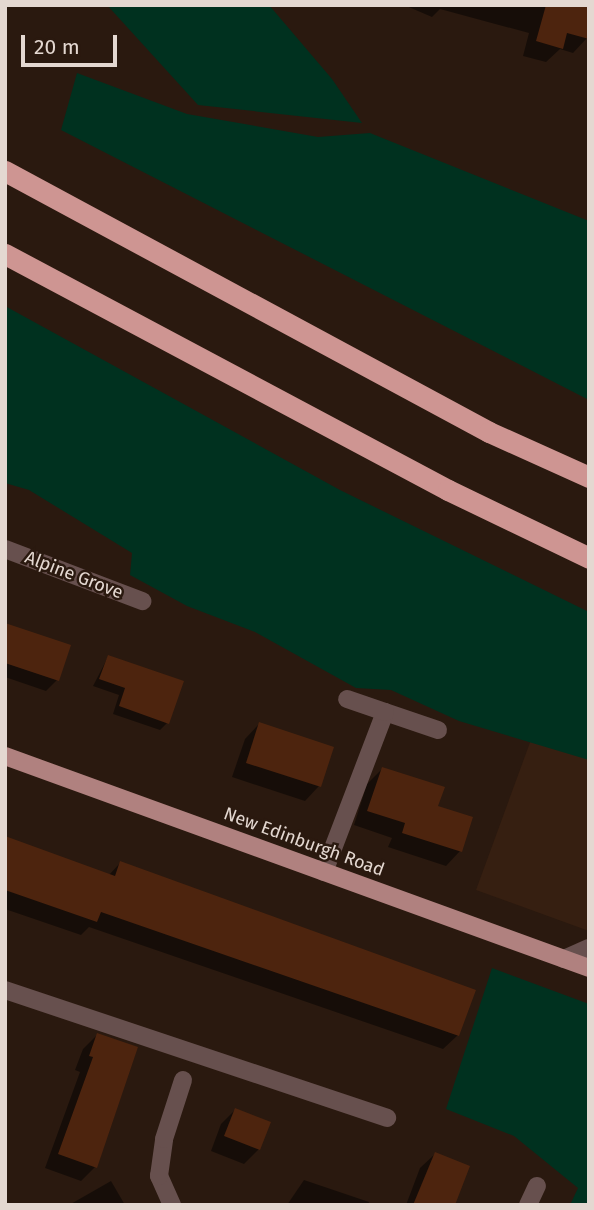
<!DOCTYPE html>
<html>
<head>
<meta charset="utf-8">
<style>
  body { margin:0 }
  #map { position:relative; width:594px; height:1210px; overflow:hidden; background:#2a190f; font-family:"Fira Sans",sans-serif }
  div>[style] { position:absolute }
  .built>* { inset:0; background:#361f11 }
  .green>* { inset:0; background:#00311f }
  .shadow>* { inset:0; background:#0007 }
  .building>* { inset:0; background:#4d240e }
  .lane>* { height:18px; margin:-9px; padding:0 9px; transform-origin:9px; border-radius:9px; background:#67504e }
  .street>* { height:18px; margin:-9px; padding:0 9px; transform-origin:9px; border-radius:9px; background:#67504e }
  .primary>* { height:18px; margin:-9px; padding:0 9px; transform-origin:9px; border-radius:9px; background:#b0817f }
  .highway>* { height:21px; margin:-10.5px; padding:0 10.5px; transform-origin:10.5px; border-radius:10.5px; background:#ce9592 }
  span { translate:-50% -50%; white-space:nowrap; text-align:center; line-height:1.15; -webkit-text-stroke:5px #2a190f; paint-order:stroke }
  .street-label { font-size:18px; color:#e4d8d1 }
  .frame { position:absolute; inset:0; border:7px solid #e4d8d1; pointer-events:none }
  .scale { position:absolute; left:21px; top:35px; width:96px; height:32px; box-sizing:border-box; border:4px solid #e4d8d1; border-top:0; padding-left:9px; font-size:21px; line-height:24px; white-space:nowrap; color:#e4d8d1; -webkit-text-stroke:5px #2a190f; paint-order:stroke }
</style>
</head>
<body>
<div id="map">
  <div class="built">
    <i style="clip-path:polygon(543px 707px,589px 729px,589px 931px,476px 890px)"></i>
  </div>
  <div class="green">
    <i style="clip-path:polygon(107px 5px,269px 5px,332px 79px,362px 123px,198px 105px)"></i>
    <i style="clip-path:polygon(77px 73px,187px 114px,318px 137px,370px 133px,589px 221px,589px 400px,61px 130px)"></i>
    <i style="clip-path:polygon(5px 306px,340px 490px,589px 612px,589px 760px,459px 721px,391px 690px,356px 688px,255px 632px,187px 606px,130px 575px,132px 553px,29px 490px,5px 483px)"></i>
    <i style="clip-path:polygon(492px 968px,589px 1004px,589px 1205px,570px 1205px,578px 1188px,514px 1136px,446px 1109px)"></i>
  </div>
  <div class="shadow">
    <i style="clip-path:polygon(404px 5px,589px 5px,587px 38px,573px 53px,560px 49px,546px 62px,523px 56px,529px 33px,440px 9px,432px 17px)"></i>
    <i style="clip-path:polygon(5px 627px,57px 680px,46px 691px,5px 677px)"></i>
    <i style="clip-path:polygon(108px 657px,167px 723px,160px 730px,113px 714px,119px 695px,93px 686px)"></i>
    <i style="clip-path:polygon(259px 724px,319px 786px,305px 801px,232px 777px,245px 739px)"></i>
    <i style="clip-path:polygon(382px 769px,436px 807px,460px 851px,446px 866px,388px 847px,392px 838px,354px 825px,367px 784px)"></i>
    <i style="clip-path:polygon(5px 838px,109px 875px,120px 863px,458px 1035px,443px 1049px,89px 927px,81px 935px,5px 909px)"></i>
    <i style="clip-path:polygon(97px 1035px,95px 1167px,81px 1181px,45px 1168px,80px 1072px,75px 1070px,83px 1049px)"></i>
    <i style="clip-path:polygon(235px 1110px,259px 1149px,244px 1164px,211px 1151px,221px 1124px)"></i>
    <i style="clip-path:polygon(435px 1154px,453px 1205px,406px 1205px,420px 1168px)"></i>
    <i style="clip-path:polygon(304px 1180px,369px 1202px,368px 1205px,287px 1205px)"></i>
    <i style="clip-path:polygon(111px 1181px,125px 1205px,69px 1205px)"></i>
  </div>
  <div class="building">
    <i style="clip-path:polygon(546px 5px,589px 5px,589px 39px,567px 33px,563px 49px,536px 41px)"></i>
    <i style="clip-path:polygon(5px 623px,71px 645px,59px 681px,5px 663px)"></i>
    <i style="clip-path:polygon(108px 655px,184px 681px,169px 724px,119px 706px,125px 688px,99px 679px)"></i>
    <i style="clip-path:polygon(259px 722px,334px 747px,321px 787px,246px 763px)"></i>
    <i style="clip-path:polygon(382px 767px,445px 787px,438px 806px,473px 817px,462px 852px,402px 833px,405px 823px,367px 811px)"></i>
    <i style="clip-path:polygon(5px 836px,115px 876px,120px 861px,476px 990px,459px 1036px,101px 912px,97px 922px,5px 890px)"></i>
    <i style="clip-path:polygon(97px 1033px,138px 1047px,97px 1168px,58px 1154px,93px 1057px,89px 1056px)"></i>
    <i style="clip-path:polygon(235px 1108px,271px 1122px,260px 1150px,224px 1136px)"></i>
    <i style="clip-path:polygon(435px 1152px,470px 1166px,455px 1205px,413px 1205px)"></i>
  </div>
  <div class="lane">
    <i style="left:564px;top:959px;width:27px;rotate:-24deg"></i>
    <i style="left:5px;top:990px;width:403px;rotate:18.5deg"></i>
  </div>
  <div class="street">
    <i style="left:5px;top:549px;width:147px;rotate:20.8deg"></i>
    <i style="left:385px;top:712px;width:56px;rotate:18.8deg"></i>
    <i style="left:324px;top:872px;width:171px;rotate:-69.1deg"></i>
    <i style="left:385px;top:712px;width:40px;rotate:-161.1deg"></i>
    <i style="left:172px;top:1205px;width:32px;rotate:-114deg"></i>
    <i style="left:159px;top:1176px;width:37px;rotate:-82deg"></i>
    <i style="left:164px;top:1139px;width:62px;rotate:-72.1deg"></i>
    <i style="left:528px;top:1205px;width:21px;rotate:-65deg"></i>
  </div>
  <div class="primary">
    <i style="left:5px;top:756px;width:621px;rotate:19.95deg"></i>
  </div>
  <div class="highway">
    <i style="left:5px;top:171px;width:550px;rotate:28.34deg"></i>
    <i style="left:489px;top:432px;width:110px;rotate:24.2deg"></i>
    <i style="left:5px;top:254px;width:502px;rotate:28.05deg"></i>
    <i style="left:448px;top:490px;width:157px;rotate:25.7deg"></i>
  </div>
  <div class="street-label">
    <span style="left:74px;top:575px;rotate:21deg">Alpine Grove</span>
    <span style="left:304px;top:842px;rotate:20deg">New Edinburgh Road</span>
  </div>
  <div class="frame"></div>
  <div class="scale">20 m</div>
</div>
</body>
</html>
